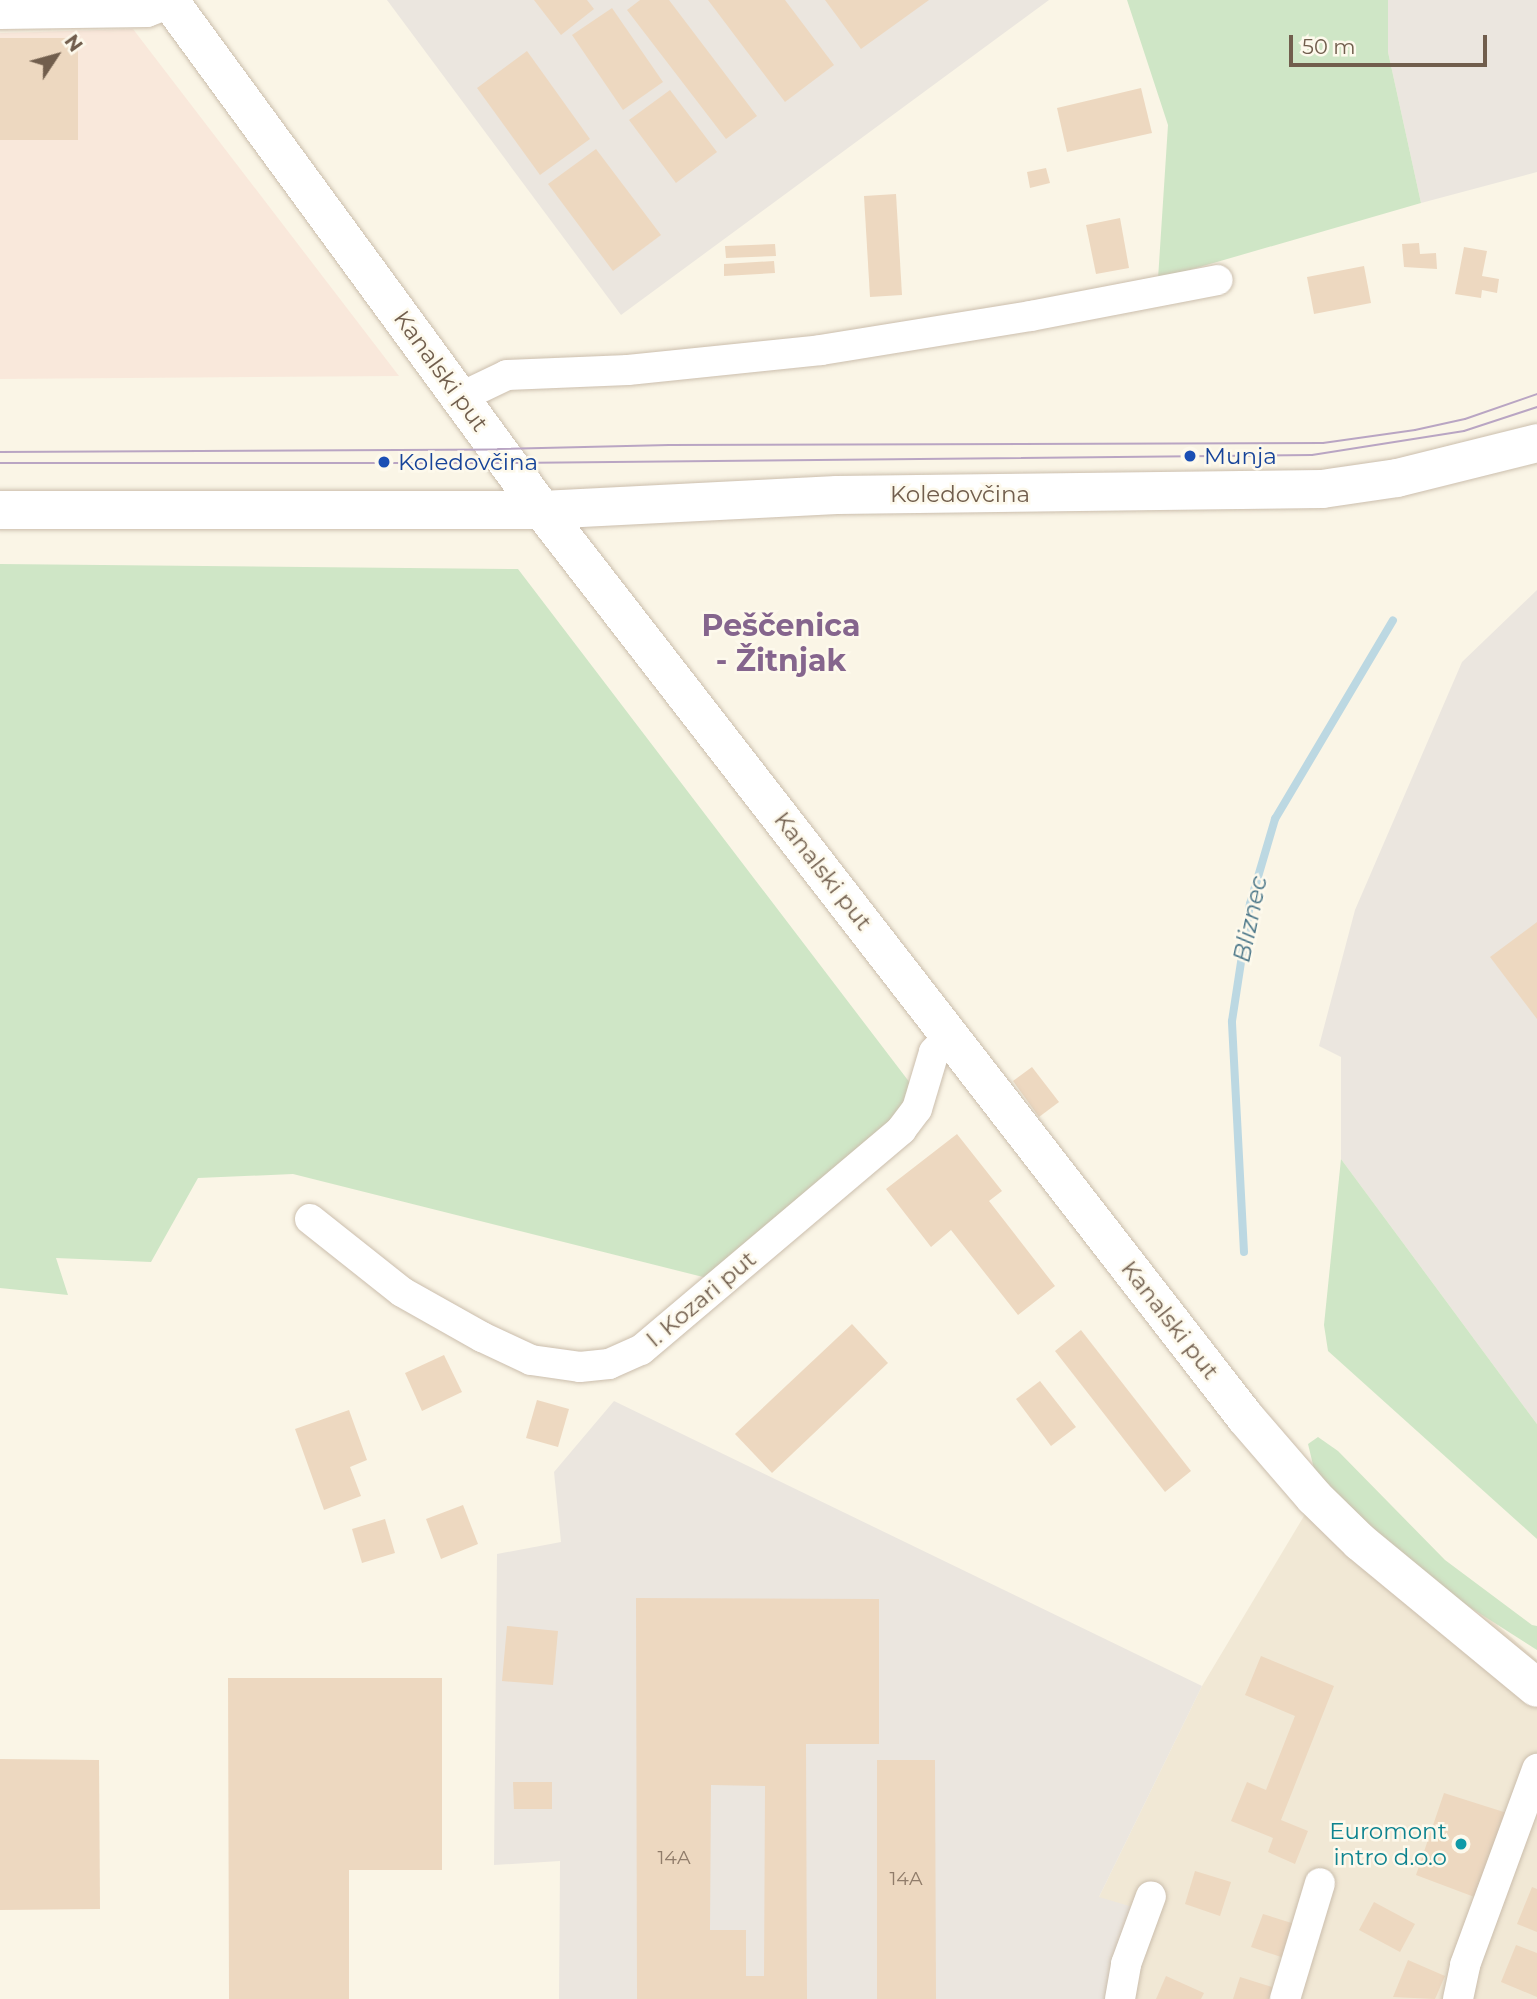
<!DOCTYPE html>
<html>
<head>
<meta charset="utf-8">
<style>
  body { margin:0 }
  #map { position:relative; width:1537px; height:1999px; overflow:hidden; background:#faf5e6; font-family:Montserrat,sans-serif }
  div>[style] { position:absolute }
  .residential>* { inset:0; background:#f1e8d5 }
  .commercial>* { inset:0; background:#f9e8db }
  .industrial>* { inset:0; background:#ebe6df }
  .green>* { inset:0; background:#cfe6c6 }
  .stream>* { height:8px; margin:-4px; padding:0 4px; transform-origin:4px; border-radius:4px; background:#bcd8e2 }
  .building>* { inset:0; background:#edd8c0 }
  .roads { filter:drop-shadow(0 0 2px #cbbead) drop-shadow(0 0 2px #cbbead) }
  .minor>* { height:30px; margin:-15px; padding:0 15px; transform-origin:15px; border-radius:15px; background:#fff }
  .tertiary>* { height:38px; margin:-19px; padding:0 19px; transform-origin:19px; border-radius:19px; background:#fff }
  .tram>* { height:2px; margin:-1px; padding:0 1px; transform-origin:1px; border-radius:1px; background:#b9a5c3 }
  .dots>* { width:19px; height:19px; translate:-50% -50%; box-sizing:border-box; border:4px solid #fdf9ec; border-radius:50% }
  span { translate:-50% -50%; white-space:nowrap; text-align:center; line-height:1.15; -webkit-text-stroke:5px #fdf9ec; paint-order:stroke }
  .number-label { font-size:19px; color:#907c6a }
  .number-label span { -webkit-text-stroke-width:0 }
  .street-label { font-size:23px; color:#715e4d }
  .transit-label { font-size:23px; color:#164399 }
  .left { translate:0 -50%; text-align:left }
  .culture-label { font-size:23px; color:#0d838f }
  .right { translate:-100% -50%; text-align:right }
  .water-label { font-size:24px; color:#4c7789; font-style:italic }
  .district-label { font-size:30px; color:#85658d; font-weight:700 }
  .north { position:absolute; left:21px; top:21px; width:70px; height:70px; -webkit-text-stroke:5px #fdf9ec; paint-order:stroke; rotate:54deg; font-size:19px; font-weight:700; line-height:28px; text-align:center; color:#715e4d }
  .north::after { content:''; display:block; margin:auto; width:24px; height:32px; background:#715e4d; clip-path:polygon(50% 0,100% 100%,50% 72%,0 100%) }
  .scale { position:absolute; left:1289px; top:35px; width:198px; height:32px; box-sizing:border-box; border:4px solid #715e4d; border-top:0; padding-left:9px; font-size:21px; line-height:24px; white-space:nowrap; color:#715e4d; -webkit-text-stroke:5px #fdf9ec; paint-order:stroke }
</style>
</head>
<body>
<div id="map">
  <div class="residential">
    <i style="clip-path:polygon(1328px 1476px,1537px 1660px,1537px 1999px,1111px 1999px,1099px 1897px,1202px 1686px)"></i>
  </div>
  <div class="commercial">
    <i style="clip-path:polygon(133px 29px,399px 376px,0 379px,0 33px)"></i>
  </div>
  <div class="industrial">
    <i style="clip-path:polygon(387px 0,1049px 0,621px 315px)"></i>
    <i style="clip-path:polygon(1388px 0,1537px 0,1537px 172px,1421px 203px,1388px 52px)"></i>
    <i style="clip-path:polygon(1537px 590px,1537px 1424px,1341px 1159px,1341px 1057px,1319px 1046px,1355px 910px,1462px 662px)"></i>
    <i style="clip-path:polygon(614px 1401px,1202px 1686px,1099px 1897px,1136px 1908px,1111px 1999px,559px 1999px,560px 1861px,494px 1865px,497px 1554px,561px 1542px,554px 1472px)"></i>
  </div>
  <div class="green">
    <i style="clip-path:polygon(1127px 0,1388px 0,1388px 52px,1421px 203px,1158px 279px,1168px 125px)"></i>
    <i style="clip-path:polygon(0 564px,518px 569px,920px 1096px,707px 1278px,293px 1174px,198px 1178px,151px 1262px,56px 1258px,68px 1295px,0 1288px)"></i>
    <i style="clip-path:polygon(1341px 1159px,1537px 1424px,1537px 1539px,1328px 1351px,1324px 1325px)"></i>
    <i style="clip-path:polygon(1318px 1437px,1338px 1451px,1445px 1560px,1532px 1625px,1537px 1626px,1537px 1650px,1429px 1581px,1315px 1473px,1308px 1444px)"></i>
  </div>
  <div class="stream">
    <i style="left:1244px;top:1252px;width:231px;rotate:-93deg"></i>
    <i style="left:1232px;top:1021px;width:118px;rotate:-81.3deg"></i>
    <i style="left:1250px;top:904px;width:89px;rotate:-73.6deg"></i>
    <i style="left:1275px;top:819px;width:231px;rotate:-59.3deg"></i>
  </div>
  <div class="building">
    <i style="clip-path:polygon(534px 0,587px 0,594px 9px,561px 35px)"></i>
    <i style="clip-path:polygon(640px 0,669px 0,757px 116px,726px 139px,627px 10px)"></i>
    <i style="clip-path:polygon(708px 0,785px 0,834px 65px,785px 102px)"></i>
    <i style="clip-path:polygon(825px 0,929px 0,861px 49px)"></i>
    <i style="clip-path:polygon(612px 8px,663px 82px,623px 110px,572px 35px)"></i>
    <i style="clip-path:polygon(0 38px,78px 38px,78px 140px,0 140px)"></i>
    <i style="clip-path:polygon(527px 51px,590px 139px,540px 175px,477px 88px)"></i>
    <i style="clip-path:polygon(1141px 88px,1152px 133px,1067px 152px,1057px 108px)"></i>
    <i style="clip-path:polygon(670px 90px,717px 152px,676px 183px,629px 120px)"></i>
    <i style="clip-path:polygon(596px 149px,661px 235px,613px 271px,548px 184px)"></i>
    <i style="clip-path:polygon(1046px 168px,1050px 183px,1030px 188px,1027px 172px)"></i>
    <i style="clip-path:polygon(896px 194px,902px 295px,870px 297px,864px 196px)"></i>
    <i style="clip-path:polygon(1120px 218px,1129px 268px,1096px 274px,1086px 225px)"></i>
    <i style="clip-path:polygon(1419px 243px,1420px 254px,1436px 253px,1437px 269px,1404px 267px,1402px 244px)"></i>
    <i style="clip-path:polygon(775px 244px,776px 256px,726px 258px,725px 246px)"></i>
    <i style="clip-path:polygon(1464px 247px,1487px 251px,1482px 276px,1499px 279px,1497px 293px,1482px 290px,1481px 298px,1455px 294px)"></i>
    <i style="clip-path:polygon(774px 261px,775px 273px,724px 276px,724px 264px)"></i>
    <i style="clip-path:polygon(1364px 266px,1371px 303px,1314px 314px,1307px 277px)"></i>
    <i style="clip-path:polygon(1537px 922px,1537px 1019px,1490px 957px)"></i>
    <i style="clip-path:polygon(1032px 1067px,1059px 1102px,1039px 1117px,1013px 1081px)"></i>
    <i style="clip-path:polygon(957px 1134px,1002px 1191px,989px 1201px,1055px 1286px,1018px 1315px,951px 1230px,931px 1247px,886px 1189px)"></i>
    <i style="clip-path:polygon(852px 1324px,888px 1363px,772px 1473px,735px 1434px)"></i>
    <i style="clip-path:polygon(1081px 1330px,1191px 1471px,1165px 1492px,1055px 1351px)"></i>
    <i style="clip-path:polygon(444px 1355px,462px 1392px,422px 1411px,405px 1373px)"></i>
    <i style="clip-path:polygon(1040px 1381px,1076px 1427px,1051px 1446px,1016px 1399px)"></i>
    <i style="clip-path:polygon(537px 1400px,569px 1409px,558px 1447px,526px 1438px)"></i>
    <i style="clip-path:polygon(349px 1410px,367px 1460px,350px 1467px,361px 1496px,324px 1510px,295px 1429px)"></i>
    <i style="clip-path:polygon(463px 1505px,478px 1544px,441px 1559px,426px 1519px)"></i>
    <i style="clip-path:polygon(385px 1519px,395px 1553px,362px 1563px,352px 1529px)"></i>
    <i style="clip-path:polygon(evenodd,636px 1598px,879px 1599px,879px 1744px,806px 1744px,807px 1999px,637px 1999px,636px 1598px,711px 1785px,765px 1786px,764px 1976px,746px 1976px,746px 1930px,710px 1930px,711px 1785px)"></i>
    <i style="clip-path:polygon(507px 1626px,558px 1631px,553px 1685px,502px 1681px)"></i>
    <i style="clip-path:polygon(1261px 1656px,1334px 1686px,1281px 1820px,1308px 1831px,1295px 1864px,1268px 1852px,1273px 1838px,1231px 1821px,1247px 1782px,1266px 1790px,1295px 1716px,1245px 1695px)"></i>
    <i style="clip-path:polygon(228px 1678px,442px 1678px,442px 1870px,349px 1870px,349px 1999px,229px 1999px)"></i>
    <i style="clip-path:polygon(0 1759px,99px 1760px,100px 1909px,0 1910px)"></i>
    <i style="clip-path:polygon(877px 1760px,935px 1760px,936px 1999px,877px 1999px)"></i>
    <i style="clip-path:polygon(513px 1782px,552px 1782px,552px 1809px,514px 1809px)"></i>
    <i style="clip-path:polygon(1444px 1793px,1507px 1813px,1477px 1898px,1416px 1875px)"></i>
    <i style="clip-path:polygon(1195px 1871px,1231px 1882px,1220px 1916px,1185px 1904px)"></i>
    <i style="clip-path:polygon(1532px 1887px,1537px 1889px,1537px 1932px,1517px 1924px)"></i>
    <i style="clip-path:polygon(1374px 1902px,1415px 1924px,1400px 1952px,1359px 1930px)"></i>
    <i style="clip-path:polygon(1263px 1914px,1298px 1925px,1287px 1959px,1251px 1947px)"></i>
    <i style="clip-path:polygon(1516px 1945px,1537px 1953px,1537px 1997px,1501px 1982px)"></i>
    <i style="clip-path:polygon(1408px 1960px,1445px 1976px,1435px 1999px,1393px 1997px)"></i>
    <i style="clip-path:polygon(1166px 1976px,1204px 1993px,1201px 1999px,1156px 1999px)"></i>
    <i style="clip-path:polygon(1240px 1977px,1275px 1988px,1272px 1999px,1233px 1999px)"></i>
  </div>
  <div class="roads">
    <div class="minor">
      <i style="left:0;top:14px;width:147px;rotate:-0.8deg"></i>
      <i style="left:147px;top:12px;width:26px;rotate:-21deg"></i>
      <i style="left:461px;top:397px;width:51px;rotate:-25.6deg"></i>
      <i style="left:507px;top:375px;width:121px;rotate:-2.4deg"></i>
      <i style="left:628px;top:370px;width:194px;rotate:-5.9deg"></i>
      <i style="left:821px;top:350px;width:213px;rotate:-9.2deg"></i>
      <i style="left:1031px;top:316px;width:190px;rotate:-10.9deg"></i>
      <i style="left:310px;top:1219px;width:117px;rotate:38.4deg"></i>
      <i style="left:402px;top:1292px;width:92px;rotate:29.4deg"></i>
      <i style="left:482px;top:1337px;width:54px;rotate:25.1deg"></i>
      <i style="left:531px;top:1360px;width:49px;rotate:8.1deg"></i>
      <i style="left:580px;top:1367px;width:29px;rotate:-6deg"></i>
      <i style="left:609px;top:1364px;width:35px;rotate:-24deg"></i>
      <i style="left:641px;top:1350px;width:341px;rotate:-40.2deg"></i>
      <i style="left:901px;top:1130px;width:26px;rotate:-53deg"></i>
      <i style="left:917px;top:1109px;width:59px;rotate:-73.4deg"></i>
      <i style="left:934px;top:1052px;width:23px;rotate:-47deg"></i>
      <i style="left:1120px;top:1999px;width:36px;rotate:-80deg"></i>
      <i style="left:1126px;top:1964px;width:72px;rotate:-69.8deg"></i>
      <i style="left:1285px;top:1999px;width:121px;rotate:-73.2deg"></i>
      <i style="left:1458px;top:1999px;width:35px;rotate:-78deg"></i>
      <i style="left:1465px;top:1965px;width:209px;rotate:-69.8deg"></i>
    </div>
    <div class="tertiary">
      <i style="left:169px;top:0;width:632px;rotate:53.82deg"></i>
      <i style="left:542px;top:510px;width:1148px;rotate:52.22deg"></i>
      <i style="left:1245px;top:1417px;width:106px;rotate:49.2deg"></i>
      <i style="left:1314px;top:1497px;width:64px;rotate:44.4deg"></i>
      <i style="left:1360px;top:1542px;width:229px;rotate:39.5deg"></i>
      <i style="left:0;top:510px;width:542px"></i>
      <i style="left:542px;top:510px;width:295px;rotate:-2.9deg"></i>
      <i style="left:837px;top:495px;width:485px;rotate:-0.7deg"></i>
      <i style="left:1322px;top:489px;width:76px;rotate:-8.3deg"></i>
      <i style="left:1397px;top:478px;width:144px;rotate:-14deg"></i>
    </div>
  </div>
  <div class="tram">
    <i style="left:0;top:452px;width:498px;rotate:-0.3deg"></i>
    <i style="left:498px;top:449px;width:171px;rotate:-1.3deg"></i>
    <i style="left:669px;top:445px;width:654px;rotate:-0.18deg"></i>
    <i style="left:1323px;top:443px;width:93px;rotate:-8deg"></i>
    <i style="left:1415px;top:430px;width:51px;rotate:-12.4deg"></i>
    <i style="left:1465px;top:419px;width:76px;rotate:-19.1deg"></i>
    <i style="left:0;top:463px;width:509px"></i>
    <i style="left:509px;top:463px;width:803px;rotate:-0.57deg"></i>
    <i style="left:1312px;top:455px;width:154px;rotate:-9deg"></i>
    <i style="left:1464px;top:431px;width:77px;rotate:-18.2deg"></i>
  </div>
  <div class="dots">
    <i style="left:1190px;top:456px;background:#1a4fb4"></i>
    <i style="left:384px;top:462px;background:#1a4fb4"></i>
    <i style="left:1461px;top:1844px;background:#0f9aa8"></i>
  </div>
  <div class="number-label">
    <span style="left:674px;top:1858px">14A</span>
    <span style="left:906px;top:1879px">14A</span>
  </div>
  <div class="street-label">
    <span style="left:441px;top:371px;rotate:54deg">Kanalski put</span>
    <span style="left:960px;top:494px">Koledovčina</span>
    <span style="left:823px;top:871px;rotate:52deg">Kanalski put</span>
    <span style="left:701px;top:1299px;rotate:-40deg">I. Kozari put</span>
    <span style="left:1170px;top:1320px;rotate:52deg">Kanalski put</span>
  </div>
  <div class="transit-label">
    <span class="left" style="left:1204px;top:456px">Munja</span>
    <span class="left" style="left:398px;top:462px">Koledovčina</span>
  </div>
  <div class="culture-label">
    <span class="right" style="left:1447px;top:1844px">Euromont<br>intro d.o.o</span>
  </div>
  <div class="water-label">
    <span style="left:1250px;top:919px;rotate:-78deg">Bliznec</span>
  </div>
  <div class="district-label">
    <span style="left:781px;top:643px">Peščenica<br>- Žitnjak</span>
  </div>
  <div class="north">N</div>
  <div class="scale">50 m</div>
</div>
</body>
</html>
